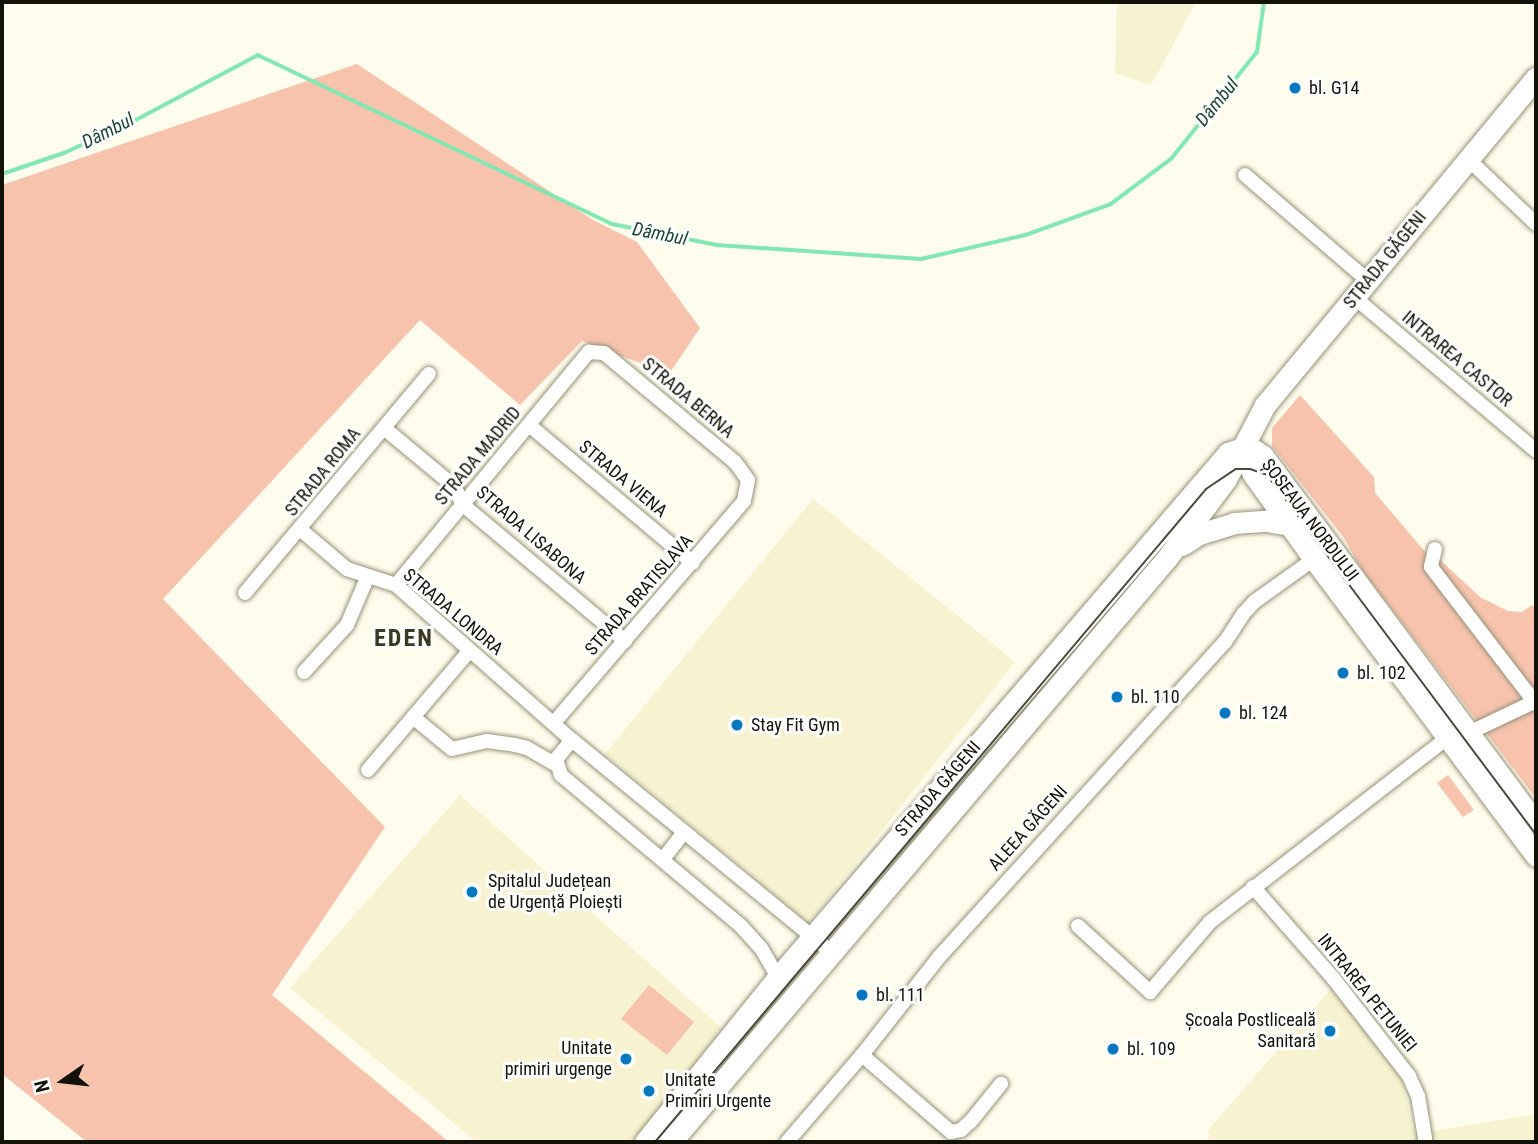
<!DOCTYPE html>
<html>
<head>
<meta charset="utf-8">
<style>
  body { margin:0 }
  #map { position:relative; width:1538px; height:1144px; overflow:hidden; background:#fefcec; font-family:"Roboto Condensed",sans-serif }
  div>[style] { position:absolute }
  .built>* { inset:0; background:#f7f3d0 }
  .green>* { inset:0; background:#f7c3ad }
  .stream>* { height:3.5px; margin:-1.75px; padding:0 1.75px; transform-origin:1.75px; border-radius:1.75px; background:#82e7b3 }
  .roads { filter:drop-shadow(0 0 2px #959279) drop-shadow(0 0 2px #959279) }
  .street>* { height:14px; margin:-7px; padding:0 7px; transform-origin:7px; border-radius:7px; background:#fff }
  .secondary>* { height:21px; margin:-10.5px; padding:0 10.5px; transform-origin:10.5px; border-radius:10.5px; background:#fff }
  .tram>* { height:2px; margin:-1px; padding:0 1px; transform-origin:1px; border-radius:1px; background:#4a493e }
  .dots>* { width:19px; height:19px; translate:-50% -50%; box-sizing:border-box; border:4px solid #fff; border-radius:50% }
  span { translate:-50% -50%; white-space:nowrap; text-align:center; line-height:1.15; -webkit-text-stroke:6px #fff; paint-order:stroke }
  .poi-label { font-size:18px; color:#131209 }
  .left { translate:0 -50%; text-align:left }
  .right { translate:-100% -50%; text-align:right }
  .street-label { font-size:18px; color:#131209 }
  .water-label { font-size:19px; color:#1c4732; font-style:italic }
  .district-label { font-size:24px; color:#3c3923; font-weight:700; letter-spacing:2px }
  .frame { position:absolute; inset:0; border:4px solid #131209; pointer-events:none }
  .north { position:absolute; left:28px; top:1046px; width:70px; height:70px; -webkit-text-stroke:5px #fff; paint-order:stroke; rotate:256deg; font-size:19px; font-weight:700; line-height:28px; text-align:center; color:#131209 }
  .north::after { content:''; display:block; margin:auto; width:24px; height:32px; background:#131209; clip-path:polygon(50% 0,100% 100%,50% 72%,0 100%) }
</style>
</head>
<body>
<div id="map">
  <div class="built">
    <i style="clip-path:polygon(1117px 2px,1196px 2px,1151px 85px,1115px 73px)"></i>
    <i style="clip-path:polygon(813px 499px,1015px 662px,809px 923px,605px 754px)"></i>
    <i style="clip-path:polygon(460px 795px,727px 1033px,634px 1142px,477px 1142px,290px 988px)"></i>
    <i style="clip-path:polygon(1331px 989px,1401px 1074px,1414px 1134px,1536px 1114px,1536px 1142px,1205px 1142px,1210px 1136px,1207px 1131px)"></i>
  </div>
  <div class="green">
    <i style="clip-path:polygon(357px 64px,593px 220px,637px 242px,700px 328px,669px 374px,582px 341px,520px 405px,420px 320px,163px 599px,385px 827px,272px 995px,449px 1142px,87px 1142px,2px 1074px,2px 185px)"></i>
    <i style="clip-path:polygon(1300px 395px,1374px 477px,1375px 493px,1433px 561px,1439px 559px,1480px 597px,1508px 611px,1522px 612px,1532px 605px,1536px 609px,1536px 798px,1362px 570px,1344px 538px,1272px 446px,1272px 428px)"></i>
    <i style="clip-path:polygon(1448px 775px,1474px 810px,1463px 817px,1437px 783px)"></i>
    <i style="clip-path:polygon(649px 985px,694px 1022px,667px 1055px,621px 1019px)"></i>
  </div>
  <div class="stream">
    <i style="left:2px;top:174px;width:65px;rotate:-18.7deg"></i>
    <i style="left:64px;top:153px;width:79px;rotate:-24.6deg"></i>
    <i style="left:136px;top:120px;width:138px;rotate:-28deg"></i>
    <i style="left:258px;top:55px;width:392px;rotate:25.5deg"></i>
    <i style="left:612px;top:224px;width:107px;rotate:11.3deg"></i>
    <i style="left:717px;top:245px;width:204px;rotate:3.9deg"></i>
    <i style="left:921px;top:259px;width:108px;rotate:-12.9deg"></i>
    <i style="left:1026px;top:235px;width:90px;rotate:-20deg"></i>
    <i style="left:1111px;top:204px;width:75px;rotate:-36.9deg"></i>
    <i style="left:1171px;top:159px;width:137px;rotate:-51.2deg"></i>
    <i style="left:1257px;top:52px;width:50px;rotate:-82deg"></i>
  </div>
  <div class="roads">
    <div class="street">
      <i style="left:1468px;top:159px;width:94px;rotate:43.7deg"></i>
      <i style="left:1245px;top:175px;width:161px;rotate:40.7deg"></i>
      <i style="left:1354px;top:297px;width:238px;rotate:40.2deg"></i>
      <i style="left:529px;top:425px;width:214px;rotate:40.1deg"></i>
      <i style="left:384px;top:428px;width:92px;rotate:39.7deg"></i>
      <i style="left:455px;top:487px;width:18px;rotate:68deg"></i>
      <i style="left:462px;top:504px;width:213px;rotate:40deg"></i>
      <i style="left:301px;top:530px;width:60px;rotate:40.3deg"></i>
      <i style="left:347px;top:569px;width:52px;rotate:18.1deg"></i>
      <i style="left:396px;top:585px;width:235px;rotate:41.4deg"></i>
      <i style="left:572px;top:740px;width:336px;rotate:39.3deg"></i>
      <i style="left:1435px;top:549px;width:18px;rotate:103deg"></i>
      <i style="left:1431px;top:567px;width:173px;rotate:52.5deg"></i>
      <i style="left:396px;top:585px;width:303px;rotate:-50.4deg"></i>
      <i style="left:589px;top:352px;width:15px;rotate:4deg"></i>
      <i style="left:604px;top:353px;width:170px;rotate:39.8deg"></i>
      <i style="left:735px;top:462px;width:22px;rotate:54deg"></i>
      <i style="left:748px;top:480px;width:21px;rotate:101deg"></i>
      <i style="left:744px;top:501px;width:292px;rotate:130.6deg"></i>
      <i style="left:245px;top:593px;width:286px;rotate:-50deg"></i>
      <i style="left:304px;top:672px;width:64px;rotate:-47.5deg"></i>
      <i style="left:347px;top:625px;width:53px;rotate:-66.8deg"></i>
      <i style="left:413px;top:717px;width:50px;rotate:39.4deg"></i>
      <i style="left:452px;top:749px;width:36px;rotate:-13deg"></i>
      <i style="left:487px;top:741px;width:28px;rotate:8deg"></i>
      <i style="left:515px;top:745px;width:12px;rotate:14deg"></i>
      <i style="left:527px;top:748px;width:34px;rotate:30deg"></i>
      <i style="left:1477px;top:729px;width:65px;rotate:-25.4deg"></i>
      <i style="left:572px;top:740px;width:25px;rotate:130deg"></i>
      <i style="left:556px;top:759px;width:17px;rotate:73deg"></i>
      <i style="left:561px;top:775px;width:234px;rotate:40deg"></i>
      <i style="left:740px;top:925px;width:31px;rotate:48deg"></i>
      <i style="left:761px;top:948px;width:34px;rotate:60deg"></i>
      <i style="left:368px;top:770px;width:157px;rotate:-49.6deg"></i>
      <i style="left:663px;top:859px;width:34px;rotate:-52deg"></i>
      <i style="left:1253px;top:887px;width:121px;rotate:48.7deg"></i>
      <i style="left:1333px;top:978px;width:124px;rotate:52.2deg"></i>
      <i style="left:1409px;top:1076px;width:22px;rotate:66deg"></i>
      <i style="left:1418px;top:1096px;width:43px;rotate:80.5deg"></i>
      <i style="left:1078px;top:926px;width:98px;rotate:42.5deg"></i>
      <i style="left:1150px;top:992px;width:92px;rotate:-49.4deg"></i>
      <i style="left:1210px;top:922px;width:309px;rotate:-37.8deg"></i>
      <i style="left:862px;top:1055px;width:118px;rotate:40.9deg"></i>
      <i style="left:951px;top:1132px;width:10px;rotate:-11deg"></i>
      <i style="left:961px;top:1130px;width:13px;rotate:-42deg"></i>
      <i style="left:971px;top:1121px;width:48px;rotate:-51deg"></i>
      <i style="left:787px;top:1142px;width:115px;rotate:-49.2deg"></i>
      <i style="left:862px;top:1055px;width:125px;rotate:-51.8deg"></i>
      <i style="left:939px;top:957px;width:425px;rotate:-47.8deg"></i>
      <i style="left:1225px;top:642px;width:33px;rotate:-57deg"></i>
      <i style="left:1243px;top:614px;width:16px;rotate:-47deg"></i>
      <i style="left:1254px;top:602px;width:74px;rotate:-35.6deg"></i>
    </div>
    <div class="secondary">
      <i style="left:1241px;top:448px;width:29px;rotate:65deg"></i>
      <i style="left:1253px;top:474px;width:105px;rotate:54.3deg"></i>
      <i style="left:1314px;top:559px;width:371px;rotate:53.2deg"></i>
      <i style="left:1182px;top:545px;width:20px;rotate:-33deg"></i>
      <i style="left:1199px;top:534px;width:37px;rotate:-17deg"></i>
      <i style="left:1234px;top:523px;width:32px;rotate:-4deg"></i>
      <i style="left:1266px;top:521px;width:24px;rotate:9deg"></i>
      <i style="left:645px;top:1142px;width:212px;rotate:-51.1deg"></i>
      <i style="left:778px;top:977px;width:691px;rotate:-49.34deg"></i>
      <i style="left:1228px;top:453px;width:21px;rotate:-19deg"></i>
      <i style="left:1248px;top:446px;width:18px;rotate:34deg"></i>
      <i style="left:1263px;top:456px;width:457px;rotate:53.4deg"></i>
      <i style="left:671px;top:1142px;width:766px;rotate:-49.66deg"></i>
      <i style="left:1167px;top:558px;width:99px;rotate:-53.2deg"></i>
      <i style="left:1226px;top:479px;width:84px;rotate:-62.2deg"></i>
      <i style="left:1265px;top:405px;width:425px;rotate:-50.4deg"></i>
    </div>
  </div>
  <div class="tram">
    <i style="left:655px;top:1142px;width:854px;rotate:-49.84deg"></i>
    <i style="left:1206px;top:489px;width:36px;rotate:-34deg"></i>
    <i style="left:1236px;top:469px;width:14px"></i>
    <i style="left:1250px;top:469px;width:18px;rotate:19deg"></i>
    <i style="left:1267px;top:475px;width:449px;rotate:53.2deg"></i>
  </div>
  <div class="dots">
    <i style="left:1295px;top:88px;background:#0577c1"></i>
    <i style="left:1343px;top:673px;background:#0577c1"></i>
    <i style="left:1117px;top:697px;background:#0577c1"></i>
    <i style="left:1225px;top:713px;background:#0577c1"></i>
    <i style="left:737px;top:725px;background:#0577c1"></i>
    <i style="left:472px;top:892px;background:#0577c1"></i>
    <i style="left:862px;top:995px;background:#0577c1"></i>
    <i style="left:1330px;top:1031px;background:#0577c1"></i>
    <i style="left:1113px;top:1049px;background:#0577c1"></i>
    <i style="left:626px;top:1059px;background:#0577c1"></i>
    <i style="left:649px;top:1091px;background:#0577c1"></i>
  </div>
  <div class="poi-label">
    <span class="left" style="left:1309px;top:88px">bl. G14</span>
    <span class="left" style="left:1357px;top:673px">bl. 102</span>
    <span class="left" style="left:1131px;top:697px">bl. 110</span>
    <span class="left" style="left:1239px;top:713px">bl. 124</span>
    <span class="left" style="left:751px;top:725px">Stay Fit Gym</span>
    <span class="left" style="left:488px;top:892px">Spitalul Județean<br>de Urgență Ploiești</span>
    <span class="left" style="left:876px;top:995px">bl. 111</span>
    <span class="right" style="left:1316px;top:1031px">Școala Postliceală<br>Sanitară</span>
    <span class="right" style="left:612px;top:1059px">Unitate<br>primiri urgenge</span>
    <span class="left" style="left:1127px;top:1049px">bl. 109</span>
    <span class="left" style="left:665px;top:1091px">Unitate<br>Primiri Urgente</span>
  </div>
  <div class="street-label">
    <span style="left:1385px;top:260px;rotate:-51deg">STRADA GĂGENI</span>
    <span style="left:1457px;top:359px;rotate:40deg">INTRAREA CASTOR</span>
    <span style="left:688px;top:398px;rotate:40deg">STRADA BERNA</span>
    <span style="left:478px;top:456px;rotate:-50deg">STRADA MADRID</span>
    <span style="left:323px;top:472px;rotate:-51deg">STRADA ROMA</span>
    <span style="left:623px;top:479px;rotate:40deg">STRADA VIENA</span>
    <span style="left:1310px;top:520px;rotate:53deg">ȘOSEAUA NORDULUI</span>
    <span style="left:531px;top:535px;rotate:41deg">STRADA LISABONA</span>
    <span style="left:639px;top:595px;rotate:-49deg">STRADA BRATISLAVA</span>
    <span style="left:453px;top:612px;rotate:40deg">STRADA LONDRA</span>
    <span style="left:938px;top:789px;rotate:-49deg">STRADA GĂGENI</span>
    <span style="left:1028px;top:828px;rotate:-48deg">ALEEA GĂGENI</span>
    <span style="left:1367px;top:993px;rotate:51deg">INTRAREA PETUNIEI</span>
  </div>
  <div class="water-label">
    <span style="left:1217px;top:102px;rotate:-51deg">Dâmbul</span>
    <span style="left:108px;top:131px;rotate:-27deg">Dâmbul</span>
    <span style="left:660px;top:234px;rotate:11deg">Dâmbul</span>
  </div>
  <div class="district-label">
    <span style="left:404px;top:639px">EDEN</span>
  </div>
  <div class="frame"></div>
  <div class="north">N</div>
</div>
</body>
</html>
